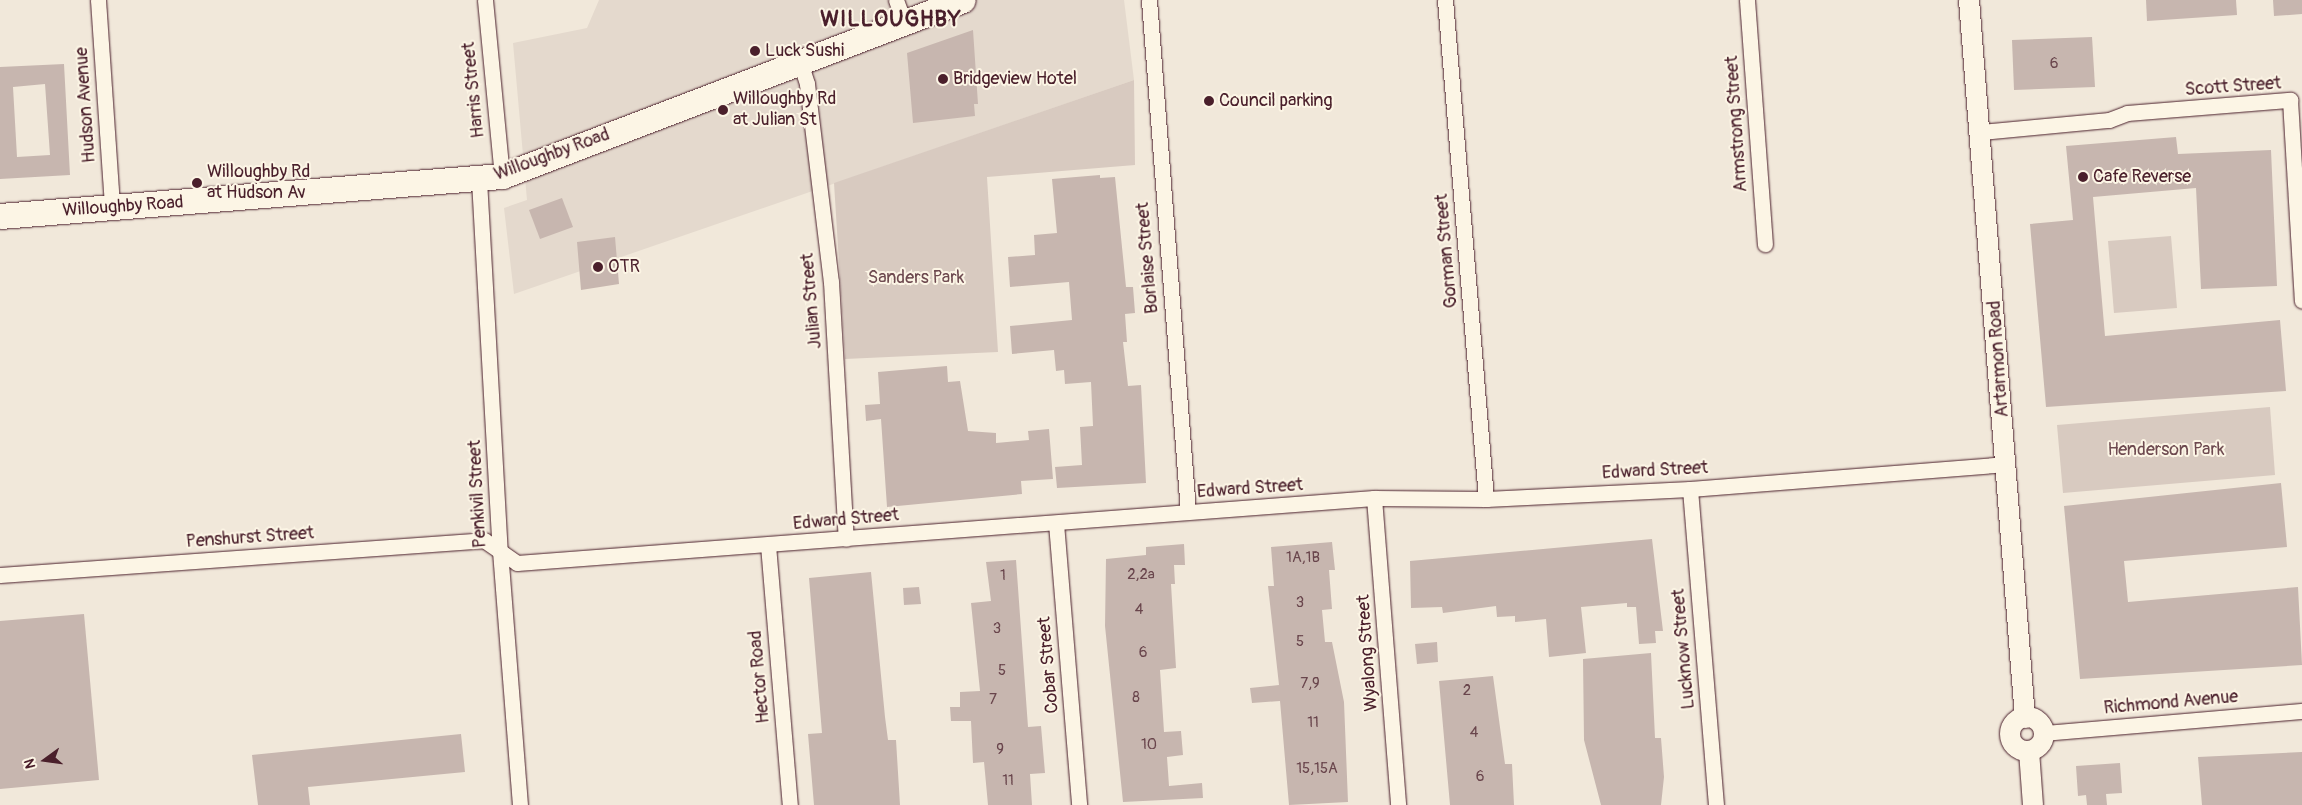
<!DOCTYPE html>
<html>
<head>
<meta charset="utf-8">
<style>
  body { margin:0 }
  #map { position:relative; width:2302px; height:805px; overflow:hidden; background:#f1e8da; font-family:Pangolin,sans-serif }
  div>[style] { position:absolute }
  .built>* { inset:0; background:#e4d9cd }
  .green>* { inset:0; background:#d8cac0 }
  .building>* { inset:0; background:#c7b6af }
  .roads { filter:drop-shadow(0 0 1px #4a1f2b) drop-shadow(0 0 1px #4a1f2b) }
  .minor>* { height:15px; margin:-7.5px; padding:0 7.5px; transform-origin:7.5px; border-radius:7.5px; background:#fcf5e5 }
  .tertiary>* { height:20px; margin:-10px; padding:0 10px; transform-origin:10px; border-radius:10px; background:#fcf5e5 }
  .tertiary>.ring { margin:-10px; padding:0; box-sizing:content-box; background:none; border:20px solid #fcf5e5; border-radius:50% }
  .primary>* { height:25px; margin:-12.5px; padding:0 12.5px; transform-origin:12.5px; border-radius:12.5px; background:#fcf5e5 }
  .dots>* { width:14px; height:14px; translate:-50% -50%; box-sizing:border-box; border:2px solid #fcf5e5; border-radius:50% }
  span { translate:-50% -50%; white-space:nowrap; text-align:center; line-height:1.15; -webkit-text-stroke:4px #fcf5e5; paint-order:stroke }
  .number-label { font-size:15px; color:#69454c }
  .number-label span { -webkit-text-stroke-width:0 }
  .poi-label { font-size:18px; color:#4a1f2b }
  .left { translate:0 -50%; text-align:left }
  .street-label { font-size:18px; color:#4a1f2b }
  .park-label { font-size:18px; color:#6e4a50 }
  .district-label { font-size:22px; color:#4a1f2b; font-weight:700; letter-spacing:1px }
  .north { position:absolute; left:20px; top:735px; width:50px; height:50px; -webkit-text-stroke:4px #fcf5e5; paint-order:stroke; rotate:256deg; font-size:14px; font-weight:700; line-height:20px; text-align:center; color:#4a1f2b }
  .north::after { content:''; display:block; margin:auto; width:18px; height:22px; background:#4a1f2b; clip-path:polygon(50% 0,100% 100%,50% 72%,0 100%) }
</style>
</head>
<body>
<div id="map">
  <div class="built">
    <i style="clip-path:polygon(599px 0,1124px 0,1134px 80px,514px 294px,504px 208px,527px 200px,513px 43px,587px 28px)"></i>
  </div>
  <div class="green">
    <i style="clip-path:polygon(1134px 80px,1135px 165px,987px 177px,998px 352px,845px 359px,834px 183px)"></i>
    <i style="clip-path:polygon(2171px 236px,2177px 308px,2114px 313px,2108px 241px)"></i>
    <i style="clip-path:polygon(2270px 407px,2275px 475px,2063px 493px,2057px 425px)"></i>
  </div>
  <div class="building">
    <i style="clip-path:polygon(2146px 0,2236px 0,2237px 15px,2147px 21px)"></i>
    <i style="clip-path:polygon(2273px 0,2302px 0,2302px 14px,2274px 16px)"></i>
    <i style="clip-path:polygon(973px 30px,978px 104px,974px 104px,975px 116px,913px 123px,907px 53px)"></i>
    <i style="clip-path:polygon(2092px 37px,2095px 87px,2014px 90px,2012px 40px)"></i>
    <i style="clip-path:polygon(evenodd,64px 64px,70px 175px,0 179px,0 67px,64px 64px,45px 84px,50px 155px,17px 157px,13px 87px,45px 84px)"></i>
    <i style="clip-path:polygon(2176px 137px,2178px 154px,2271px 150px,2277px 286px,2201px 289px,2196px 188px,2093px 197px,2105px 336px,2280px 320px,2286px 391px,2046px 407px,2030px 224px,2073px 220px,2066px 146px)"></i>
    <i style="clip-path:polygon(1100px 175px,1100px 178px,1115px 177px,1126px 287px,1133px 287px,1135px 313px,1125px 314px,1127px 342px,1123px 342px,1128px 386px,1141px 385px,1146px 483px,1057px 488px,1055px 467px,1082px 465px,1080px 427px,1093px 426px,1091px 382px,1065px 384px,1064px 370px,1056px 371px,1054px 350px,1012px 354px,1010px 326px,1072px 320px,1069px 282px,1010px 287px,1008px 257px,1035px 255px,1034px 235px,1057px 233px,1052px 179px)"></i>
    <i style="clip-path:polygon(562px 198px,573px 227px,540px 239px,529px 210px)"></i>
    <i style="clip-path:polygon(615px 237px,619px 284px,581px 290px,577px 242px)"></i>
    <i style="clip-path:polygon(947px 366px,948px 382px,960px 381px,968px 431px,996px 433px,996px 443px,1029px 440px,1028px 431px,1049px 429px,1053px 479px,1021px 481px,1022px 494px,887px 507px,881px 419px,866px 421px,865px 405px,880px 404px,878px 372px)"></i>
    <i style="clip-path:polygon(2281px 483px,2287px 547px,2124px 561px,2128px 602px,2298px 587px,2302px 665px,2080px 679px,2064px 506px)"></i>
    <i style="clip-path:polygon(1652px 539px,1663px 631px,1655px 631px,1656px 643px,1639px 644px,1636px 607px,1627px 607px,1627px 603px,1581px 607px,1586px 653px,1549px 657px,1546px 619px,1515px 622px,1515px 616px,1497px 617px,1496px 606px,1443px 613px,1442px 607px,1411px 608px,1410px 561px)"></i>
    <i style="clip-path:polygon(1332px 542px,1335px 570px,1329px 570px,1332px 609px,1322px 610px,1325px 642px,1332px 642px,1344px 702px,1348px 802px,1289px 805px,1280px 701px,1252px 703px,1250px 688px,1279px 685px,1268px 586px,1274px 586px,1271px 547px)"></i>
    <i style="clip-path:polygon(1184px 544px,1185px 565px,1174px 565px,1175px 584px,1171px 584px,1176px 668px,1160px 670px,1164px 732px,1181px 731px,1183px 755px,1167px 757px,1169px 786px,1202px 783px,1203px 798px,1123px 802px,1105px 626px,1106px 559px,1146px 555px,1146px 547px)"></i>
    <i style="clip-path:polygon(1016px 560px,1028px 727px,1041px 726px,1045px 773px,1030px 774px,1032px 805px,988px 805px,984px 762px,973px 763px,971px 721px,951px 721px,950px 707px,960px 707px,960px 692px,980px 691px,971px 603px,991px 601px,986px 562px)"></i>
    <i style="clip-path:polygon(871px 572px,885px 717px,888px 740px,896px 740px,900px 805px,814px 805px,808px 734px,822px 733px,809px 578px)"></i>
    <i style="clip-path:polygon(919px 587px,921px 604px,904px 605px,903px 588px)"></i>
    <i style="clip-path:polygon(84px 614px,99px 780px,0 789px,0 621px)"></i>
    <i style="clip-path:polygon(1437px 642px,1438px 662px,1417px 664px,1415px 644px)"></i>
    <i style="clip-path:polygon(1651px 653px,1655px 738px,1661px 738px,1664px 777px,1661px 805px,1601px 805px,1584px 740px,1583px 659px)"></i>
    <i style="clip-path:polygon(1493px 676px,1505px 764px,1512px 764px,1514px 805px,1450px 805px,1439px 681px)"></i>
    <i style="clip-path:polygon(461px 734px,465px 772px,308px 787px,310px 805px,258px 805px,252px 755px)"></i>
    <i style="clip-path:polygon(2302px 752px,2302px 805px,2202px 805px,2198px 757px)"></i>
    <i style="clip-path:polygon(2120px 763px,2122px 793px,2106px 794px,2107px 805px,2087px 805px,2086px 795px,2078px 796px,2076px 766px)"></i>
  </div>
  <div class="roads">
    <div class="minor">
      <i style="left:98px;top:0;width:208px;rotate:86.1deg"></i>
      <i style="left:485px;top:0;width:177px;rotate:84.5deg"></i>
      <i style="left:896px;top:0;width:23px;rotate:70deg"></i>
      <i style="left:1149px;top:0;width:513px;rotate:85.64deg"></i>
      <i style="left:1445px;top:0;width:501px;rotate:85.3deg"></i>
      <i style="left:1747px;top:0;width:245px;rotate:85.8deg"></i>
      <i style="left:800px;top:62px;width:23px;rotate:72deg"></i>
      <i style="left:807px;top:84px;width:199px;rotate:83.1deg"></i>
      <i style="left:831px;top:282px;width:257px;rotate:86.7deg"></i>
      <i style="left:1981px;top:132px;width:129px;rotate:-5.4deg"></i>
      <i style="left:2109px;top:120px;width:19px;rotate:-21deg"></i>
      <i style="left:2127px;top:113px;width:164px;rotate:-4.6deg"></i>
      <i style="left:2290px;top:100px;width:201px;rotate:86.6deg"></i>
      <i style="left:479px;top:180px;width:372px;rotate:86.8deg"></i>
      <i style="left:500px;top:551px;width:255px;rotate:85.5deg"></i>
      <i style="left:1690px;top:489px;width:317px;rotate:85.3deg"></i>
      <i style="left:1374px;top:498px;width:308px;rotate:85.5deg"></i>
      <i style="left:1056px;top:523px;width:283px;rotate:85.3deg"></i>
      <i style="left:768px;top:545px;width:261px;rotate:85.2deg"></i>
      <i style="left:0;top:575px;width:485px;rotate:-4.1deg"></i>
      <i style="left:484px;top:540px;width:40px;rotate:34.9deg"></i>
      <i style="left:517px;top:563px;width:859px;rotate:-4.34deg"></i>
      <i style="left:1374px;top:498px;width:112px;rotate:0.5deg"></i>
      <i style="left:1486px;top:499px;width:204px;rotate:-2.8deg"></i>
      <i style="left:1690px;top:489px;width:318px;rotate:-4.5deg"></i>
      <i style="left:2044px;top:733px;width:259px;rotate:-4.9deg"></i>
    </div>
    <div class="tertiary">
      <i style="left:1969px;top:0;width:720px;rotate:85.54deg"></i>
      <i class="ring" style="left:2010px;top:717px;width:14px;height:14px"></i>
      <i style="left:2029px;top:751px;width:54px;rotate:85.8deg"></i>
    </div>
    <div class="primary">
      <i style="left:0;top:216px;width:504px;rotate:-4.56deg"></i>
      <i style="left:502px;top:176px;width:493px;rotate:-20.9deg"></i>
    </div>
  </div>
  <div class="dots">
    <i style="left:755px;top:51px;background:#4a1f2b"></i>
    <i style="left:943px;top:79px;background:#4a1f2b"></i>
    <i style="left:1209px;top:101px;background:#4a1f2b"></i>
    <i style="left:723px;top:110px;background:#4a1f2b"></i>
    <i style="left:2083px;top:177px;background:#4a1f2b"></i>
    <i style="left:197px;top:183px;background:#4a1f2b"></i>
    <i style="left:598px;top:267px;background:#4a1f2b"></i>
  </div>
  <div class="number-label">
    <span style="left:2054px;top:64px">6</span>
    <span style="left:1303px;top:558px">1A,1B</span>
    <span style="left:1141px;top:575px">2,2a</span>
    <span style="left:1003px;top:576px">1</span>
    <span style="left:1300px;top:603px">3</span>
    <span style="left:1139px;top:610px">4</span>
    <span style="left:997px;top:629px">3</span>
    <span style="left:1300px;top:642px">5</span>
    <span style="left:1143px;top:653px">6</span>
    <span style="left:1002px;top:671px">5</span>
    <span style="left:1310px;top:684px">7,9</span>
    <span style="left:1467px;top:691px">2</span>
    <span style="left:1136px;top:698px">8</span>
    <span style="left:993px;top:700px">7</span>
    <span style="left:1313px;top:723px">11</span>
    <span style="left:1474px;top:733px">4</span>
    <span style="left:1149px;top:745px">10</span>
    <span style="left:1000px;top:750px">9</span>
    <span style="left:1317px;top:769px">15,15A</span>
    <span style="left:1480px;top:777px">6</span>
    <span style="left:1008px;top:781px">11</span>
  </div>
  <div class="poi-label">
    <span class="left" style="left:765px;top:51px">Luck Sushi</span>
    <span class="left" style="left:953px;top:79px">Bridgeview Hotel</span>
    <span class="left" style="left:733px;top:110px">Willoughby Rd<br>at Julian St</span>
    <span class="left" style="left:1219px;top:101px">Council parking</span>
    <span class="left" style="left:207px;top:183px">Willoughby Rd<br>at Hudson Av</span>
    <span class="left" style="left:2093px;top:177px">Cafe Reverse</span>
    <span class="left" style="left:608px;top:267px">OTR</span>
  </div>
  <div class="street-label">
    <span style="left:2233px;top:87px;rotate:-4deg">Scott Street</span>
    <span style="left:474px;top:90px;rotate:-96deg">Harris Street</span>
    <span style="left:86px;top:105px;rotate:-94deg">Hudson Avenue</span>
    <span style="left:1737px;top:124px;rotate:-94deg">Armstrong Street</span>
    <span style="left:552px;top:155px;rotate:-20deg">Willoughby Road</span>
    <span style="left:123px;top:207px;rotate:-4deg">Willoughby Road</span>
    <span style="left:1447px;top:251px;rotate:-95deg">Gorman Street</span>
    <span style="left:1148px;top:258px;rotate:-95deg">Borlaise Street</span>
    <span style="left:812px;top:301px;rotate:-95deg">Julian Street</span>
    <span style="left:1999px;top:359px;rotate:-94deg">Artarmon Road</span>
    <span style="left:1655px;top:471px;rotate:-3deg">Edward Street</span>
    <span style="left:1250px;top:489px;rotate:-4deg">Edward Street</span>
    <span style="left:478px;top:494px;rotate:-93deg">Penkivil Street</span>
    <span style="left:846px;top:520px;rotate:-5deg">Edward Street</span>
    <span style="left:250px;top:538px;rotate:-4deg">Penshurst Street</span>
    <span style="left:1684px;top:649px;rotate:-95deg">Lucknow Street</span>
    <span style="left:1368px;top:653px;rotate:-94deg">Wyalong Street</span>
    <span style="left:1049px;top:665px;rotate:-95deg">Cobar Street</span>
    <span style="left:760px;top:677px;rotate:-95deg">Hector Road</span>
    <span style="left:2171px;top:703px;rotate:-5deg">Richmond Avenue</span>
  </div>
  <div class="park-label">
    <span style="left:916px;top:278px">Sanders Park</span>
    <span style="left:2166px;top:450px">Henderson Park</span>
  </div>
  <div class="district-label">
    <span style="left:891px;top:20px">WILLOUGHBY</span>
  </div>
  <div class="north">N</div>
</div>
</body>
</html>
